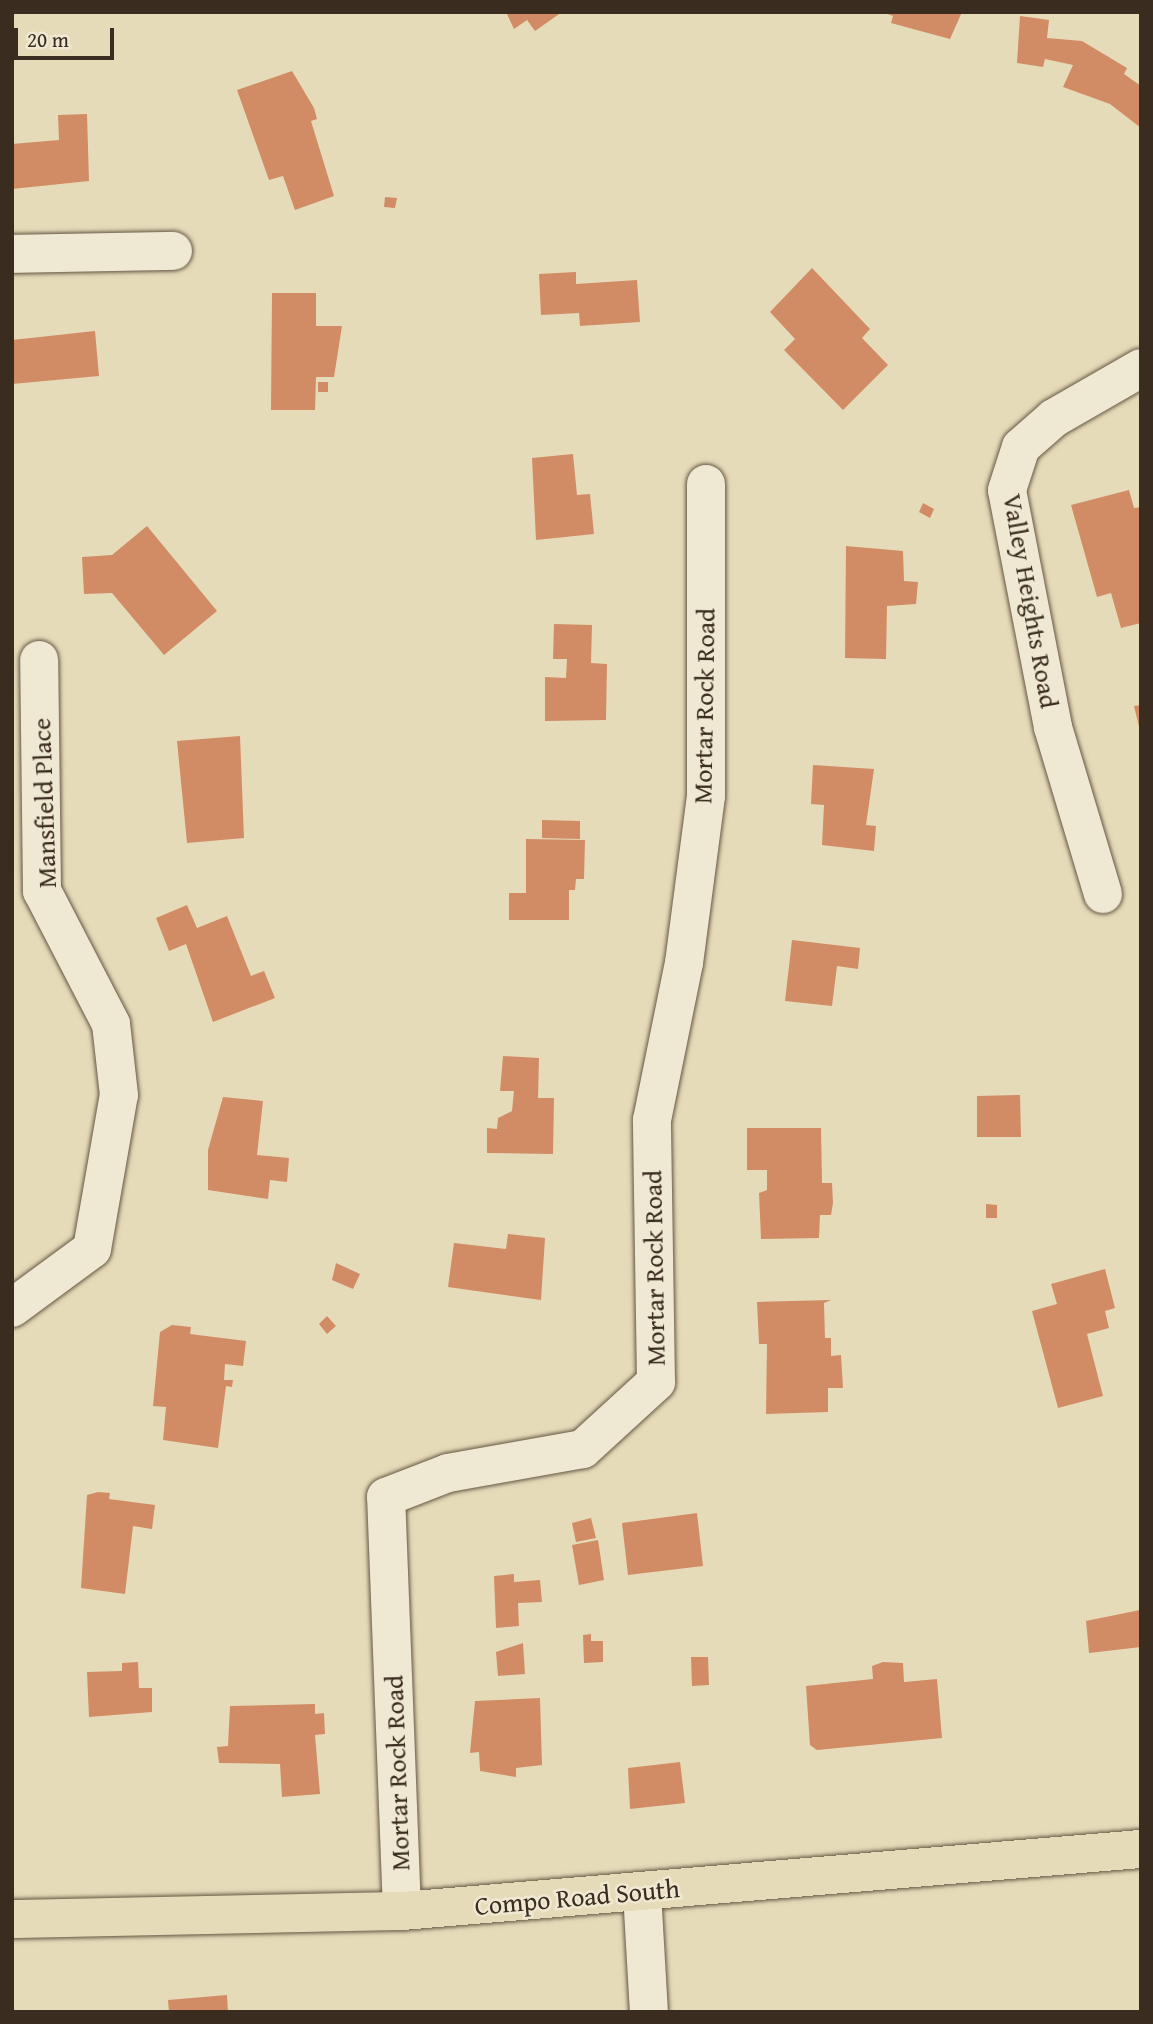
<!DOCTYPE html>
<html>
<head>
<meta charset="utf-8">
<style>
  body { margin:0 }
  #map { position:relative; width:1153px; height:2024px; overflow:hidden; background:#e6dbb9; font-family:"Gentium Book Plus",serif }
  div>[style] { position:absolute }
  .building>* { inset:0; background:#d18c65 }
  .roads { filter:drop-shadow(0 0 2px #655845) drop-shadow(0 0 2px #655845) }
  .minor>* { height:38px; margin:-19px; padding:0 19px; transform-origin:19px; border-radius:19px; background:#efe8d2 }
  .major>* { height:38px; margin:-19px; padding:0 19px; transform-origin:19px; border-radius:19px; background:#e6dbb9 }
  span { translate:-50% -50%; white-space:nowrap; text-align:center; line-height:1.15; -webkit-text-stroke:5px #efe8d2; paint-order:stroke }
  .street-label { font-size:26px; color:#3a2c1e }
  .frame { position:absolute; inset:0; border:14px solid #3a2c1e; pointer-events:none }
  .scale { position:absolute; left:14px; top:28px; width:100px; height:32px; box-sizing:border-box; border:4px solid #3a2c1e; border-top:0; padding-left:9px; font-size:21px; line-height:24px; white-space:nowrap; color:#3a2c1e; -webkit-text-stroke:5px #efe8d2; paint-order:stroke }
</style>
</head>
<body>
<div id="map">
  <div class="building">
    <i style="clip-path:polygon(506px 12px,562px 12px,535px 31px,527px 20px,514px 29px)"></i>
    <i style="clip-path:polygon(882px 12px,962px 12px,950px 39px,891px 23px,893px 16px)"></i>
    <i style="clip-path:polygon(1020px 16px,1049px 20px,1047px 38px,1082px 41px,1127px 68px,1124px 74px,1141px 86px,1141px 128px,1110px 104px,1063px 87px,1073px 65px,1045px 59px,1043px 67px,1017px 63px)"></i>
    <i style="clip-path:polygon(292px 71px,314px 108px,317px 119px,311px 121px,334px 196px,295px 210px,283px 176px,269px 180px,237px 90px)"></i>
    <i style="clip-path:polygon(87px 114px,89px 181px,12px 189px,12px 144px,59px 140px,58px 115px)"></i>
    <i style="clip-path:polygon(385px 197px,397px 198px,395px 208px,384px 207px)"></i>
    <i style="clip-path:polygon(812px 268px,870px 329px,862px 338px,888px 365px,843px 410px,784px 350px,795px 339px,770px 312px)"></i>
    <i style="clip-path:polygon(576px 272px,576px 284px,637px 280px,640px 322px,580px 326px,579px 313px,541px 315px,539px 274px)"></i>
    <i style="clip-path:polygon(272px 293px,316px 293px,316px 326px,342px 326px,334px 377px,316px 377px,315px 410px,271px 410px)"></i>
    <i style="clip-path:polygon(95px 331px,99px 376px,12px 384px,12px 340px)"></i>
    <i style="clip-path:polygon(318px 382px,328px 382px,328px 392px,318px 392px)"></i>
    <i style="clip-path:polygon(573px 454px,577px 495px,590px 494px,594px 534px,536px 540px,532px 458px)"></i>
    <i style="clip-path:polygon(1129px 490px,1134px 508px,1141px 507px,1141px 623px,1121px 628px,1111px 593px,1097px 597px,1071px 505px)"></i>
    <i style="clip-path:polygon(923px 503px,934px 509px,930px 518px,919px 512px)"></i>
    <i style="clip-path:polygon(147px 526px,217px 611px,164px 655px,112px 593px,84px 594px,82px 557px,112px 555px)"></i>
    <i style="clip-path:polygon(846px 546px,903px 551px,904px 581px,918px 582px,916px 604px,887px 606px,886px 659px,845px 658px)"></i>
    <i style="clip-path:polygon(554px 624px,592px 625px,591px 663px,607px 664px,606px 720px,545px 721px,545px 677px,566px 678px,567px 659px,553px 659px)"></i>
    <i style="clip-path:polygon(1141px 705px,1141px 731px,1140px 731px,1134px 706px)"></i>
    <i style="clip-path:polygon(240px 736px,244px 838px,187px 843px,177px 741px)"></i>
    <i style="clip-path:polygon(813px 765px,874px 769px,866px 825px,876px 826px,874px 851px,822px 845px,824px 805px,811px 804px)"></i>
    <i style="clip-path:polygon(542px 820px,580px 821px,580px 839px,542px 838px)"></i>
    <i style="clip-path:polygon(526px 839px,585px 840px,584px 879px,576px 879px,575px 890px,569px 890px,569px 920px,509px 920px,509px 893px,526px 893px)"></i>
    <i style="clip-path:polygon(187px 905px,197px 928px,227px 916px,251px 976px,264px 971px,275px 998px,213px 1022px,186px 944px,169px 951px,156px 918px)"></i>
    <i style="clip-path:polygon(792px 940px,860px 948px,858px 969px,837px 966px,832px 1006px,785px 1001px)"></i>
    <i style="clip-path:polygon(503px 1056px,539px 1058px,538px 1098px,554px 1098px,553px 1154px,487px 1153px,487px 1128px,497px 1129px,498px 1118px,512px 1111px,514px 1091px,500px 1091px)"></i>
    <i style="clip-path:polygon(1020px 1095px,1021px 1137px,977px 1137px,977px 1096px)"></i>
    <i style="clip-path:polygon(223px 1097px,263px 1101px,257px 1155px,289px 1158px,287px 1182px,270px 1180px,268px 1199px,208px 1190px,208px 1150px)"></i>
    <i style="clip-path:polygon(747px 1128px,821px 1128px,822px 1183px,832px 1183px,833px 1203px,831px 1215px,820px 1215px,819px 1238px,761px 1239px,759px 1193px,767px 1190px,767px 1170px,747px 1170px)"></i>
    <i style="clip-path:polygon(986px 1204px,997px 1205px,997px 1218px,986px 1218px)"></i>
    <i style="clip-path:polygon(508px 1234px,545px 1238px,541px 1300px,448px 1287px,454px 1243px,506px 1249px)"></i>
    <i style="clip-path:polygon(336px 1263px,360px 1274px,353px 1289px,332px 1280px)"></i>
    <i style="clip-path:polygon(1105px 1269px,1115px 1308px,1105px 1311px,1109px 1328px,1087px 1334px,1103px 1396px,1058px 1408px,1032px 1311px,1057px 1304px,1051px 1284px)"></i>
    <i style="clip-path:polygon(831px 1300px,824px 1303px,825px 1338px,831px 1338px,831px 1356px,841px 1355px,843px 1388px,828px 1388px,828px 1412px,766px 1414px,767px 1344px,759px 1344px,757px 1302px)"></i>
    <i style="clip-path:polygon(327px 1316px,336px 1326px,327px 1334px,319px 1324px)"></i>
    <i style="clip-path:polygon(172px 1325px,191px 1327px,190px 1334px,246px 1341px,243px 1366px,225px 1364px,224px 1380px,233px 1380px,232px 1387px,226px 1386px,218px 1448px,163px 1440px,166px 1407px,153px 1406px,160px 1332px)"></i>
    <i style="clip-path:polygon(98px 1492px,110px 1493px,109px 1499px,155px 1505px,152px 1529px,133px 1526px,125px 1594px,81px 1588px,87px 1495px)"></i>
    <i style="clip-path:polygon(697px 1513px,703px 1566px,628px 1575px,622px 1523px)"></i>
    <i style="clip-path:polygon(591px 1518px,596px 1538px,576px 1542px,572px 1523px)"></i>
    <i style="clip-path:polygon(598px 1540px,604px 1580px,579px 1585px,572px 1545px)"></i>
    <i style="clip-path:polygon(514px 1574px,514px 1582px,540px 1580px,542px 1602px,518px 1603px,519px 1626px,496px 1628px,494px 1576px)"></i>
    <i style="clip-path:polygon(1140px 1610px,1141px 1647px,1089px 1653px,1086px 1621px)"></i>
    <i style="clip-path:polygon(591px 1634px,591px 1641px,603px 1641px,603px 1662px,584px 1663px,583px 1635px)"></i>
    <i style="clip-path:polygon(523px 1643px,525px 1674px,498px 1676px,496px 1652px)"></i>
    <i style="clip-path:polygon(691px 1657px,708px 1657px,709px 1685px,692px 1686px)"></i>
    <i style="clip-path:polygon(138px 1662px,139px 1688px,152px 1688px,152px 1712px,89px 1717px,87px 1672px,122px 1671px,122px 1663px)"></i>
    <i style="clip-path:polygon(883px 1662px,903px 1663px,904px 1682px,937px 1679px,942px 1738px,817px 1750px,810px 1745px,806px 1686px,873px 1679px,872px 1666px)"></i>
    <i style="clip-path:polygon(540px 1698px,542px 1765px,516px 1768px,516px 1777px,480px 1771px,479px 1752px,470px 1753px,475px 1701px)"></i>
    <i style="clip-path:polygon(315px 1704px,315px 1714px,324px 1713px,325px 1734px,315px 1735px,320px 1794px,282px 1797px,280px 1764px,219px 1763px,217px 1747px,228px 1746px,230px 1706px)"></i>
    <i style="clip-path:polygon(680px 1762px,685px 1803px,630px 1809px,628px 1768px)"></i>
    <i style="clip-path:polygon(227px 1995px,228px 2012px,169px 2012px,168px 2000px)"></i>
  </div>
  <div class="roads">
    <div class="minor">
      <i style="left:12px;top:254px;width:161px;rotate:-1.1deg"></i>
      <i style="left:1103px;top:894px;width:174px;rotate:-106.7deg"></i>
      <i style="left:1053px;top:727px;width:241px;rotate:-101deg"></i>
      <i style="left:1007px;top:490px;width:45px;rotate:-72deg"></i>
      <i style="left:1021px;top:447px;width:44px;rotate:-41.3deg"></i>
      <i style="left:1054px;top:418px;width:100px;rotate:-29.9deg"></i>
      <i style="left:12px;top:1308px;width:99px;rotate:-36.4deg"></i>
      <i style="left:92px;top:1249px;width:156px;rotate:-80.1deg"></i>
      <i style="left:119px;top:1095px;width:71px;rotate:-96.4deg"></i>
      <i style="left:111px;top:1024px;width:150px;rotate:-117.4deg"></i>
      <i style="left:42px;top:891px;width:231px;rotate:-90.7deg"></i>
      <i style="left:642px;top:1892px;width:120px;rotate:86.7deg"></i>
      <i style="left:402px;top:1911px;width:414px;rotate:-92.2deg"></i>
      <i style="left:386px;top:1497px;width:66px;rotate:-21.2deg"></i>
      <i style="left:448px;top:1473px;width:137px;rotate:-10.1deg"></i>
      <i style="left:583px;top:1449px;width:99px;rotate:-42.5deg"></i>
      <i style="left:656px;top:1382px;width:262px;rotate:-90.9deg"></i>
      <i style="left:652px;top:1120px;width:160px;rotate:-78.5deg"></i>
      <i style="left:684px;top:963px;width:168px;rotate:-82.5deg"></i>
      <i style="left:706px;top:796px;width:312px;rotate:-90deg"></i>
    </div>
    <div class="major">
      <i style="left:12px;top:1919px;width:390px;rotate:-1.2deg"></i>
      <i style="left:402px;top:1911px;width:742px;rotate:-4.8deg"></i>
    </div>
  </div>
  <div class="street-label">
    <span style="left:1031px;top:601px;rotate:80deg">Valley Heights Road</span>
    <span style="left:704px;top:706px;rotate:-89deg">Mortar Rock Road</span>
    <span style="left:44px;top:803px;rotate:-92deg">Mansfield Place</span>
    <span style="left:654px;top:1268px;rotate:-91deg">Mortar Rock Road</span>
    <span style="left:397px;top:1773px;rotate:-92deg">Mortar Rock Road</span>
    <span style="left:577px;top:1897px;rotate:-5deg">Compo Road South</span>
  </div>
  <div class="frame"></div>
  <div class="scale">20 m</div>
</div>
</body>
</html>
